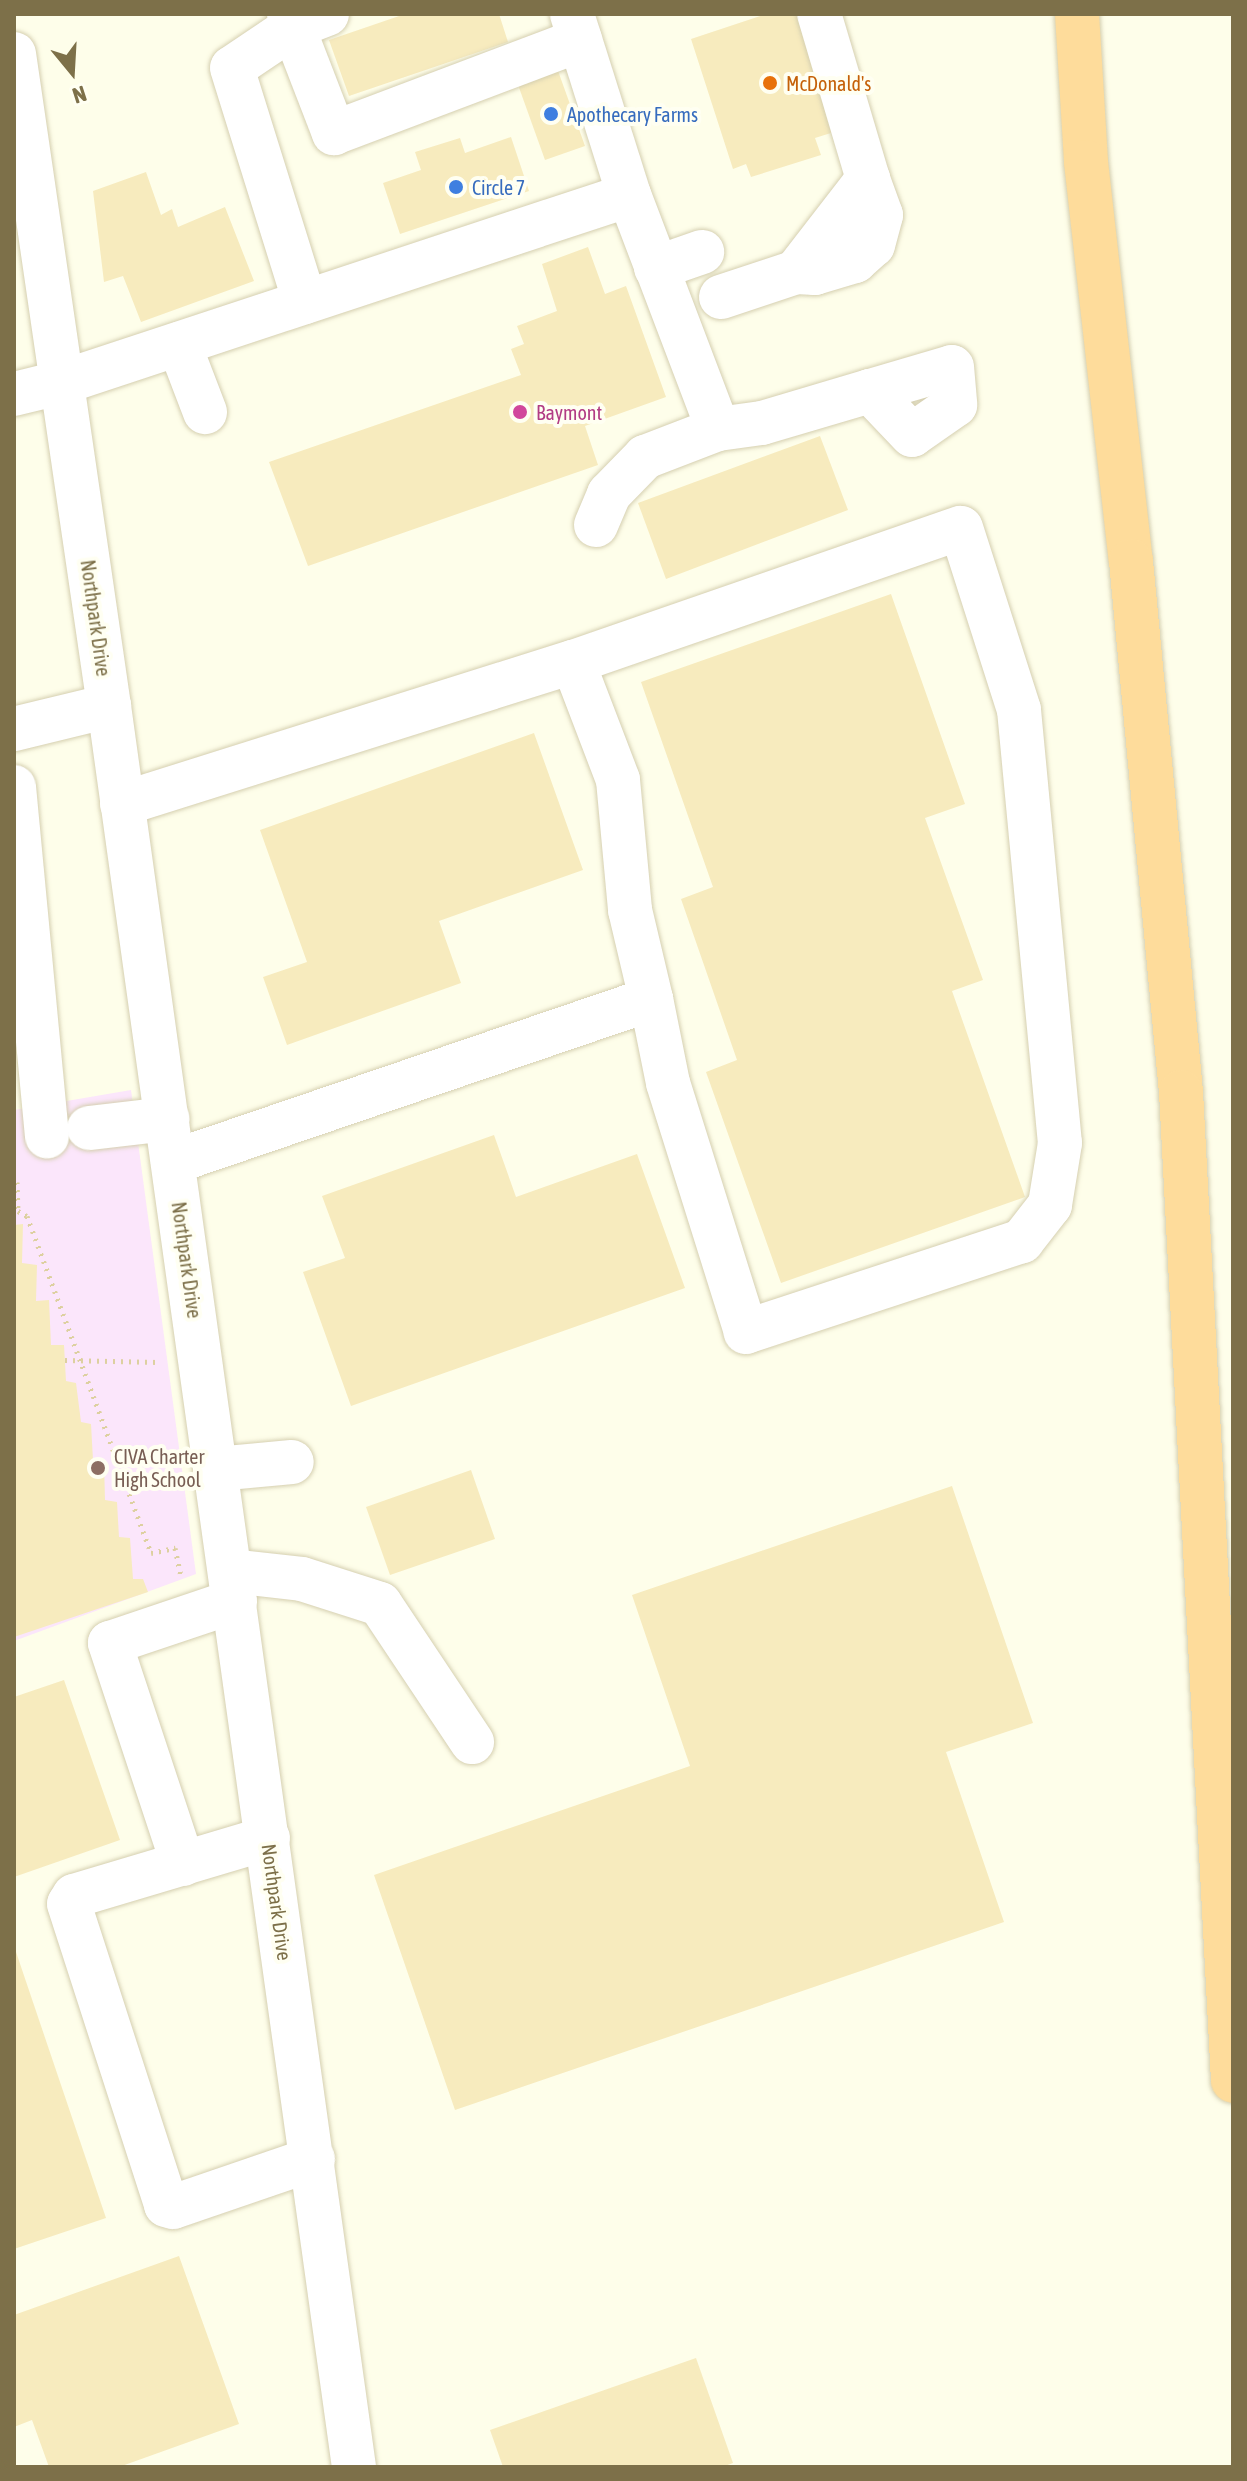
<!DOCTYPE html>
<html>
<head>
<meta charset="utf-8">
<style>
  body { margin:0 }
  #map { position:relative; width:1247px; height:2481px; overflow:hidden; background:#fefeea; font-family:"Asap Condensed",sans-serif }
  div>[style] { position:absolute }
  .education>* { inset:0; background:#fbe6fb }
  .building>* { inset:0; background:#f7ebbe }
  .path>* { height:5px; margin-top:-2.5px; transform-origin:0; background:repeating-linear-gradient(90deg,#ddd0a0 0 2px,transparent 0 8px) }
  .roads { filter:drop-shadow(0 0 2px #d5cfb0) drop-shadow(0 0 2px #d5cfb0) }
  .minor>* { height:44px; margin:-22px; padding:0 22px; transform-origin:22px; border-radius:22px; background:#fff }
  .highway>* { height:44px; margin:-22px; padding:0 22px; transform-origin:22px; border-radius:22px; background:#fedc9b }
  .dots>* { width:22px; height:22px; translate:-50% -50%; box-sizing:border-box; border:4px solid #fffff2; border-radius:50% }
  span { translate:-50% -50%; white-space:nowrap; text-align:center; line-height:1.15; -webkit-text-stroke:8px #fffff2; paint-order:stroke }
  .food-label { font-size:20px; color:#c56008 }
  .left { translate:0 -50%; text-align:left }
  .shop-label { font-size:20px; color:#366cbe }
  .hotel-label { font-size:20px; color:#b23c85 }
  .street-label { font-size:20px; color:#7d7049 }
  .education-label { font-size:20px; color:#785e54 }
  .frame { position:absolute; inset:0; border:16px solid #7d7049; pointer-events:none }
  .north { position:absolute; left:32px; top:32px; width:80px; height:80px; -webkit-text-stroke:6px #fffff2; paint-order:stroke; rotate:162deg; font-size:22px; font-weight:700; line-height:32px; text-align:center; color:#7d7049 }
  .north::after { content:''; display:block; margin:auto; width:28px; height:36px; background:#7d7049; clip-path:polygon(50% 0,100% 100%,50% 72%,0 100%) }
</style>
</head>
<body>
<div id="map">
  <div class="education">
    <i style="clip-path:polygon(131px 1090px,196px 1574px,14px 1641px,14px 1110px)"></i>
  </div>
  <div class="building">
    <i style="clip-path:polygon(405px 14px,499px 14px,508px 42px,349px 96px,329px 40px)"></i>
    <i style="clip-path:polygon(766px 14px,813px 14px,850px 127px,815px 138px,821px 155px,751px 177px,746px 164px,733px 169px,691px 39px)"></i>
    <i style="clip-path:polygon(557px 68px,585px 146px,545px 160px,517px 82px)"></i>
    <i style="clip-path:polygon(511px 137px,529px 191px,400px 234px,383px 183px,421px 170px,415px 152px,460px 138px,465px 153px)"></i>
    <i style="clip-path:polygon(146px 172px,161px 215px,172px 209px,178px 227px,225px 207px,254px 281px,141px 322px,123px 276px,104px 282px,93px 191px)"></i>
    <i style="clip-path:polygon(588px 247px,605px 294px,626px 286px,666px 397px,585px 426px,598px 465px,308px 566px,269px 462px,521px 375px,511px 349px,524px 344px,517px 326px,557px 311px,542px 264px)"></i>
    <i style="clip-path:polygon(820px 436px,848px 510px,666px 579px,638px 503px)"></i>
    <i style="clip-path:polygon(891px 594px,965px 804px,925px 818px,983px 980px,952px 991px,1025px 1197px,781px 1283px,706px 1072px,737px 1060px,681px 899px,713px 887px,641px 682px)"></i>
    <i style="clip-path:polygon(534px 733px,583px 870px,439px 921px,461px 983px,287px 1045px,263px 977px,307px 962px,260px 830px)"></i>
    <i style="clip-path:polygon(494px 1135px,516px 1197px,637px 1154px,685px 1288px,351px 1406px,303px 1272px,345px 1258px,322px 1196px)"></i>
    <i style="clip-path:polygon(23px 1224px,22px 1263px,37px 1265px,36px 1301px,49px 1300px,51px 1345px,64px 1345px,66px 1381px,76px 1383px,81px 1422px,91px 1424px,93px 1460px,104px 1462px,105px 1500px,117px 1502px,119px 1537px,130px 1538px,133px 1579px,143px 1579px,148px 1592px,14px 1637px,14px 1225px)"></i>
    <i style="clip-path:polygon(471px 1470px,495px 1539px,390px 1575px,366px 1507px)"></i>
    <i style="clip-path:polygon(952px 1486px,1033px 1723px,946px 1752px,1004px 1922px,455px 2110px,374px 1875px,690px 1766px,632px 1595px)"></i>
    <i style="clip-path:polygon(64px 1680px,120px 1840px,14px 1877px,14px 1697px)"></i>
    <i style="clip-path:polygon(14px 1946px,106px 2218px,14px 2249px)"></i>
    <i style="clip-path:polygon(179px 2256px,239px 2424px,119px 2467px,49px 2467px,32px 2420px,14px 2427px,14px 2315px)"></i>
    <i style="clip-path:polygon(696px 2358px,733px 2463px,722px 2467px,503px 2467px,490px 2430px)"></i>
  </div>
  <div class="path">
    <i style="left:17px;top:1182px;width:29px;rotate:88deg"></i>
    <i style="left:18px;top:1211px;width:10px;rotate:29deg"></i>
    <i style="left:27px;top:1216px;width:359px;rotate:69.8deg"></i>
    <i style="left:151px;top:1553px;width:25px;rotate:-12deg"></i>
    <i style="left:175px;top:1548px;width:29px;rotate:78deg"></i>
    <i style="left:65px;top:1360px;width:93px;rotate:1.2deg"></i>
  </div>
  <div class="roads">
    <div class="minor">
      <i style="left:289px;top:14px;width:14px;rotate:73deg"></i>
      <i style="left:293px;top:27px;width:73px;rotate:146.1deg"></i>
      <i style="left:232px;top:68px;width:245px;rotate:72.7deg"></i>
      <i style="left:327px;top:14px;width:36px;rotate:159deg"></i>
      <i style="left:293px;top:27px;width:114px;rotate:68.9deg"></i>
      <i style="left:334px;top:133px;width:263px;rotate:-20.7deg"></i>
      <i style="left:14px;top:54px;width:659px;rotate:81.71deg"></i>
      <i style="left:109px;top:706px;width:1778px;rotate:82.08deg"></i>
      <i style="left:656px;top:268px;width:49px;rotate:-19.2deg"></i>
      <i style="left:796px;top:272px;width:19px;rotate:3deg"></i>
      <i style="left:815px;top:273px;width:42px;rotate:-16.7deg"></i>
      <i style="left:855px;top:261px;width:24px;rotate:-42deg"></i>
      <i style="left:873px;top:245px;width:31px;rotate:-75deg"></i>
      <i style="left:881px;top:215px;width:38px;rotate:-110deg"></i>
      <i style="left:721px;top:297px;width:79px;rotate:-18.4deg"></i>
      <i style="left:796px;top:272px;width:118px;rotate:-52.3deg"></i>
      <i style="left:868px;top:179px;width:172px;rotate:-106.5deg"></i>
      <i style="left:179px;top:344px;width:73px;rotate:69.1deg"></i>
      <i style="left:14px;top:394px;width:50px;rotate:-13.8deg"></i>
      <i style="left:63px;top:382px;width:596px;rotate:-18.28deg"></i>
      <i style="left:629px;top:195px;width:190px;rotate:-107.5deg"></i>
      <i style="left:718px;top:429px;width:44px;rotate:-7.8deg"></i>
      <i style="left:762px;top:423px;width:113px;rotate:-16.5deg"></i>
      <i style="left:870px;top:391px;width:85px;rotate:-16.3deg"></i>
      <i style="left:952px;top:367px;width:38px;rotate:85deg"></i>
      <i style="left:955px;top:405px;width:52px;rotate:145.1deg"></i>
      <i style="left:912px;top:435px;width:61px;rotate:-133.7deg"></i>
      <i style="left:596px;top:525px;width:34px;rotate:-67deg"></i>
      <i style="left:609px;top:494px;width:52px;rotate:-45.8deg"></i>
      <i style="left:645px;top:457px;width:78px;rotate:-21deg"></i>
      <i style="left:718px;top:429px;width:250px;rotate:-110.8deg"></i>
      <i style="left:573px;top:662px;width:410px;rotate:-19.1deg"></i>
      <i style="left:961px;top:528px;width:191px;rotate:72.3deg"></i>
      <i style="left:1019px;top:710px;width:435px;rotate:84.6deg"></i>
      <i style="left:1060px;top:1143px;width:63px;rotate:99.2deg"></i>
      <i style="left:1050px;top:1205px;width:46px;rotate:127.9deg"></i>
      <i style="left:1022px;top:1241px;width:291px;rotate:161.8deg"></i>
      <i style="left:746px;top:1332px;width:261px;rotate:-107.4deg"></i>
      <i style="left:668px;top:1083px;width:86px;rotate:-101.4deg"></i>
      <i style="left:14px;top:729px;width:98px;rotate:-13.6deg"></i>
      <i style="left:14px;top:787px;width:351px;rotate:84.6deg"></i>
      <i style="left:122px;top:804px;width:473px;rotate:-17.5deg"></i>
      <i style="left:573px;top:662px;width:126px;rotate:69.1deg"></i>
      <i style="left:618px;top:780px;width:131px;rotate:84.7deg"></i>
      <i style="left:630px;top:910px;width:91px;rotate:76.7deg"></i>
      <i style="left:651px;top:999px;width:505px;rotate:161.17deg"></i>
      <i style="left:89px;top:1128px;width:79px;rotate:-6.6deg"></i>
      <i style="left:216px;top:1469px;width:76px;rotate:-5.3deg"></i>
      <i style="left:231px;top:1571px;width:71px;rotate:6.4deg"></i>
      <i style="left:302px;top:1579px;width:82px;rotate:17.8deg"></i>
      <i style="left:380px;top:1604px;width:166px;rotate:56.3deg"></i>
      <i style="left:268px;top:1838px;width:202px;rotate:163.4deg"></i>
      <i style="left:74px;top:1896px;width:9px;rotate:122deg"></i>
      <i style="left:69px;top:1904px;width:316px;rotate:72.1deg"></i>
      <i style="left:166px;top:2205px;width:7px;rotate:16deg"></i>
      <i style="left:173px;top:2207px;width:148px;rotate:-18.9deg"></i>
      <i style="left:183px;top:1864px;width:233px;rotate:-108.3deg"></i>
      <i style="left:110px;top:1643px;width:132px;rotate:-18.6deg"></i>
    </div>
    <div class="highway">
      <i style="left:1077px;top:14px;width:148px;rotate:86.5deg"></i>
      <i style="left:1086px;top:162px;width:402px;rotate:83.6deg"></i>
      <i style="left:1131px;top:561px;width:533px;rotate:84.62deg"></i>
      <i style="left:1181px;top:1092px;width:990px;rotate:86.99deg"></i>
    </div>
  </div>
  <div class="dots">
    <i style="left:770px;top:83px;background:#e8710a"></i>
    <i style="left:551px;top:114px;background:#3f7fe0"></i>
    <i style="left:456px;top:187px;background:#3f7fe0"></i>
    <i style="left:520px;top:412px;background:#d1479c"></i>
    <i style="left:98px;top:1468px;background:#8d6e63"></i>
  </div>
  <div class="food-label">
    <span class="left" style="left:786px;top:83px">McDonald's</span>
  </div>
  <div class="shop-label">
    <span class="left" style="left:567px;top:114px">Apothecary Farms</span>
    <span class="left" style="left:472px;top:187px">Circle 7</span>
  </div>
  <div class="hotel-label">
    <span class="left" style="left:536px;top:412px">Baymont</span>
  </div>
  <div class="street-label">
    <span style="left:96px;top:618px;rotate:82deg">Northpark Drive</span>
    <span style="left:187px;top:1260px;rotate:82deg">Northpark Drive</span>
    <span style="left:277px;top:1902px;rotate:82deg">Northpark Drive</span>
  </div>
  <div class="education-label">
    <span class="left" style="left:114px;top:1468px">CIVA Charter<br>High School</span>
  </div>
  <div class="frame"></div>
  <div class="north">N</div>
</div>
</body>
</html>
